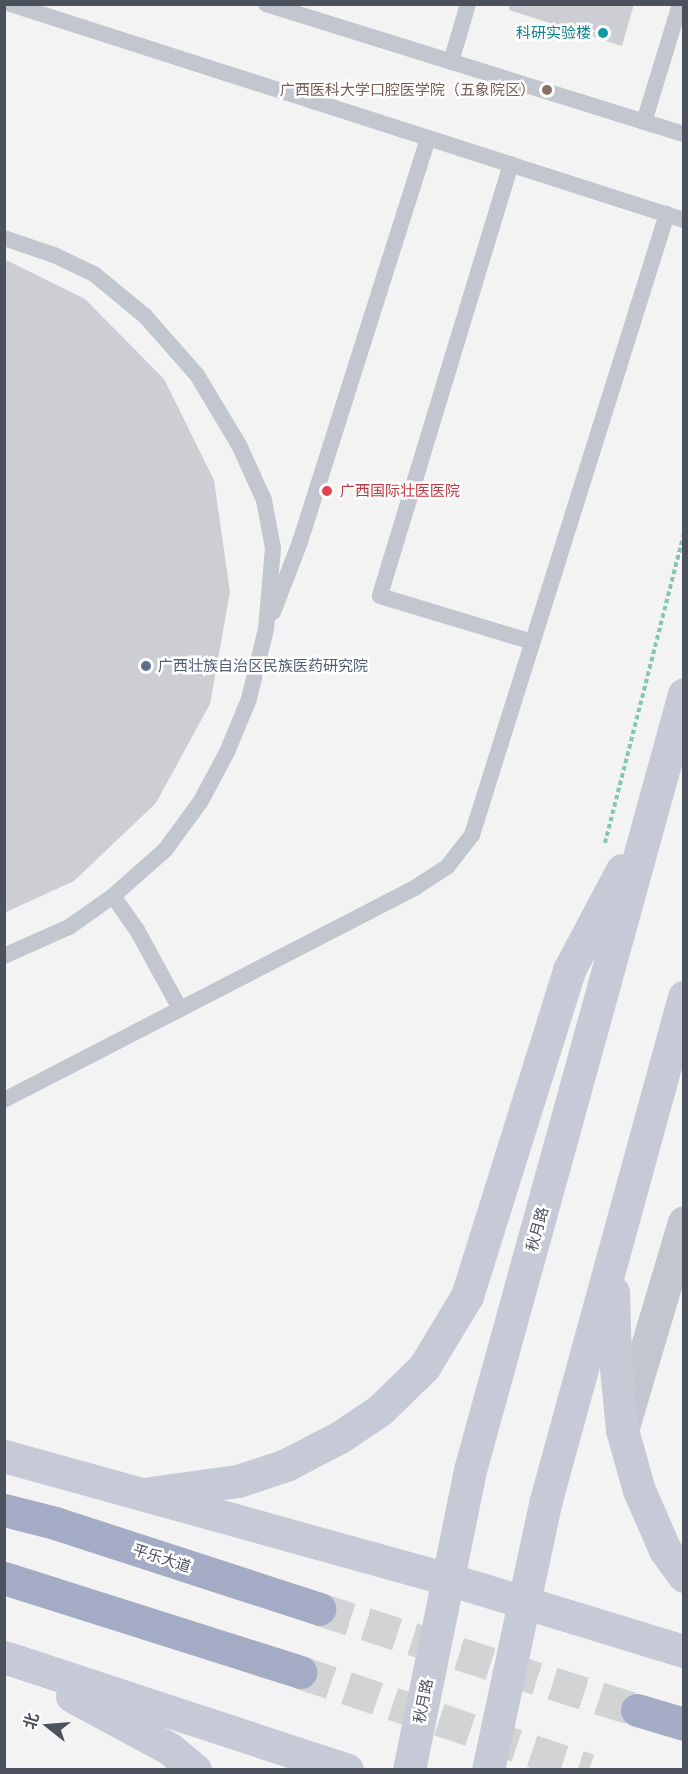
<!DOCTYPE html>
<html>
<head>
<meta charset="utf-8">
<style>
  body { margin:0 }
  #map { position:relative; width:688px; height:1774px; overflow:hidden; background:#f4f3f3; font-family:"Noto Sans","Noto Sans SC",sans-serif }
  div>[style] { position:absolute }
  .building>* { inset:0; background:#cdced4 }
  .trunk-tunnel>* { height:33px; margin-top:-16.5px; transform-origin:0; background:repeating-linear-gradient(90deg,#d2d3d5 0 33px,transparent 0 49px) }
  .path>* { height:4px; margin-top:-2px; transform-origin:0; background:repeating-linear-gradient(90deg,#83c6b7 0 4.5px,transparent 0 7.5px) }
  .service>* { height:16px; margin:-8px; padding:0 8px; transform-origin:8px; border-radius:8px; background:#c2c6cf }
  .minor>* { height:33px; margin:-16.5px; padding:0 16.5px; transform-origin:16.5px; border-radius:16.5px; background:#c2c6cf }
  .secondary>* { height:33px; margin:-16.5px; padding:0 16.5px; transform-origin:16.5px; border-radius:16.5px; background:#c6c9d6 }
  .trunk>* { height:33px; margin:-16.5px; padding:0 16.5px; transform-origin:16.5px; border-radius:16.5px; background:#a4abc4 }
  .dots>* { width:16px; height:16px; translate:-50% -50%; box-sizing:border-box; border:3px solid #fff; border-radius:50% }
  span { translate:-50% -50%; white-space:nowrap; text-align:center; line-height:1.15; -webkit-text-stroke:5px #fff; paint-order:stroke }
  .culture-label { font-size:15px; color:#0d838f }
  .right { translate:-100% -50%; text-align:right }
  .education-label { font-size:15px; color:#785e54 }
  .health-label { font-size:15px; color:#be3a42 }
  .left { translate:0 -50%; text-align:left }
  .service-label { font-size:15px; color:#4e5e75 }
  .street-label { font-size:15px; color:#4c515e }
  .frame { position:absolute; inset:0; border:6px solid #4c515e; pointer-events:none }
  .north { position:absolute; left:18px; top:1696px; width:60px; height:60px; -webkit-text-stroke:4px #fff; paint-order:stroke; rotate:287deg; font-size:16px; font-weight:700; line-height:24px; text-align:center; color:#4c515e }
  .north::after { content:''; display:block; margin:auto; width:21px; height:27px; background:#4c515e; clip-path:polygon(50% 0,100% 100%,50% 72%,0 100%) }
</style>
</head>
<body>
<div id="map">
  <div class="building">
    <i style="clip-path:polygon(510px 4px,634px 4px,622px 46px,509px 10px)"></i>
    <i style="clip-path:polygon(4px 259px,85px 299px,164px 379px,214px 480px,230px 592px,210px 704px,156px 803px,74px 881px,4px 913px)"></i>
  </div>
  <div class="trunk-tunnel">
    <i style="left:319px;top:1609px;width:334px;rotate:17.6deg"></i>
    <i style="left:300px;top:1672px;width:305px;rotate:18.7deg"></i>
  </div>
  <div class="path">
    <i style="left:605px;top:843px;width:320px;rotate:-75.7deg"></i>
  </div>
  <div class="service">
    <i style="left:10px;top:4px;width:708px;rotate:17.77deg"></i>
    <i style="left:266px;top:4px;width:438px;rotate:17.3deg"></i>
    <i style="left:451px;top:62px;width:60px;rotate:-73.7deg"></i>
    <i style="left:644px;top:122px;width:123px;rotate:-73deg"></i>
    <i style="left:511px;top:164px;width:451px;rotate:106.9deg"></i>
    <i style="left:380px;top:596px;width:159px;rotate:16.8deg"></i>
    <i style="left:4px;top:238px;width:53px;rotate:18.8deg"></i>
    <i style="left:54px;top:255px;width:44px;rotate:25.4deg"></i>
    <i style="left:94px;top:274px;width:66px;rotate:39.5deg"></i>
    <i style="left:145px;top:316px;width:79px;rotate:48.6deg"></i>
    <i style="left:197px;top:375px;width:82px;rotate:59deg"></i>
    <i style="left:239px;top:445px;width:60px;rotate:65.6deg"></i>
    <i style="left:264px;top:500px;width:49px;rotate:79.4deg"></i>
    <i style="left:273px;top:548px;width:81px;rotate:94.9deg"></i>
    <i style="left:266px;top:629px;width:72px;rotate:103.7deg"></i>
    <i style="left:249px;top:699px;width:57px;rotate:112.5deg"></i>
    <i style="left:227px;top:752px;width:55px;rotate:118deg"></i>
    <i style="left:201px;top:801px;width:61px;rotate:126.3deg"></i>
    <i style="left:165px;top:850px;width:69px;rotate:138.5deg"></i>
    <i style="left:113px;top:896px;width:54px;rotate:144.8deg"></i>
    <i style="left:69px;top:927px;width:71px;rotate:156deg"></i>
    <i style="left:273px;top:612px;width:75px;rotate:-68.9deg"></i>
    <i style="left:300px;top:542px;width:424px;rotate:-72.4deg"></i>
    <i style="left:113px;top:896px;width:42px;rotate:54.8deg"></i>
    <i style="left:137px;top:930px;width:90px;rotate:61.4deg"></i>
    <i style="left:4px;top:1100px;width:464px;rotate:-27.3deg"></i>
    <i style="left:416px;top:887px;width:37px;rotate:-33deg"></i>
    <i style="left:447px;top:867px;width:41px;rotate:-52deg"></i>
    <i style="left:472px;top:835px;width:651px;rotate:-72.57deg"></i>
  </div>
  <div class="minor">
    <i style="left:622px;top:1430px;width:217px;rotate:-73.4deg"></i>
  </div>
  <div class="secondary">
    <i style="left:613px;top:1292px;width:66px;rotate:88.3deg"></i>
    <i style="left:615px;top:1358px;width:72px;rotate:84.4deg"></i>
    <i style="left:622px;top:1430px;width:62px;rotate:74.2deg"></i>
    <i style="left:639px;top:1490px;width:65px;rotate:66.6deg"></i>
    <i style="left:665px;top:1550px;width:32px;rotate:54deg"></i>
    <i style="left:4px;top:1456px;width:461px;rotate:15.5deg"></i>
    <i style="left:448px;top:1579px;width:247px;rotate:17deg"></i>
    <i style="left:143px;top:1494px;width:96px;rotate:-7.8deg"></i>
    <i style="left:238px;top:1481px;width:51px;rotate:-18.4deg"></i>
    <i style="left:286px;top:1465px;width:61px;rotate:-27.4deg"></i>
    <i style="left:340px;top:1437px;width:48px;rotate:-34deg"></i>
    <i style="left:380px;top:1410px;width:62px;rotate:-44.3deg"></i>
    <i style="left:424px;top:1367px;width:83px;rotate:-58.8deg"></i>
    <i style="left:467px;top:1296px;width:342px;rotate:-72.6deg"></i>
    <i style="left:569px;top:970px;width:113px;rotate:-62.1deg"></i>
    <i style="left:4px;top:1657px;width:361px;rotate:18.2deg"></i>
    <i style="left:72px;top:1696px;width:111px;rotate:28.4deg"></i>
    <i style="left:170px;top:1749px;width:33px;rotate:40deg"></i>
    <i style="left:409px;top:1770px;width:306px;rotate:-78.5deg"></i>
    <i style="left:470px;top:1470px;width:805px;rotate:-74.58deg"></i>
    <i style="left:488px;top:1770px;width:276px;rotate:-77.9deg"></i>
    <i style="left:546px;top:1500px;width:522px;rotate:-74.66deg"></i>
  </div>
  <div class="trunk">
    <i style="left:4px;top:1510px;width:53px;rotate:14.3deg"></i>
    <i style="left:55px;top:1523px;width:278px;rotate:18deg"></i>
    <i style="left:4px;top:1578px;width:311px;rotate:17.6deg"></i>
    <i style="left:637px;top:1710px;width:49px;rotate:16.6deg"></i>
  </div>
  <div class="dots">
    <i style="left:603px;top:33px;background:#0f9aa8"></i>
    <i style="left:547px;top:90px;background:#8d6e63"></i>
    <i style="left:327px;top:491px;background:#e0444e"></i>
    <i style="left:146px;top:666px;background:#5c6f8a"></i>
  </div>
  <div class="culture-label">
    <span class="right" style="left:591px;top:33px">科研实验楼</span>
  </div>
  <div class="education-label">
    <span class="right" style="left:535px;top:90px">广西医科大学口腔医学院（五象院区）</span>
  </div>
  <div class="health-label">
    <span class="left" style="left:340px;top:491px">广西国际壮医医院</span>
  </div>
  <div class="service-label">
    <span class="left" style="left:158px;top:666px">广西壮族自治区民族医药研究院</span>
  </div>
  <div class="street-label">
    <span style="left:537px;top:1229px;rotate:-75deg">秋月路</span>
    <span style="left:162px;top:1558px;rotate:18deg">平乐大道</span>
    <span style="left:423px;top:1701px;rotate:-79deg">秋月路</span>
  </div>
  <div class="frame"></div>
  <div class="north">北</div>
</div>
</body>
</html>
